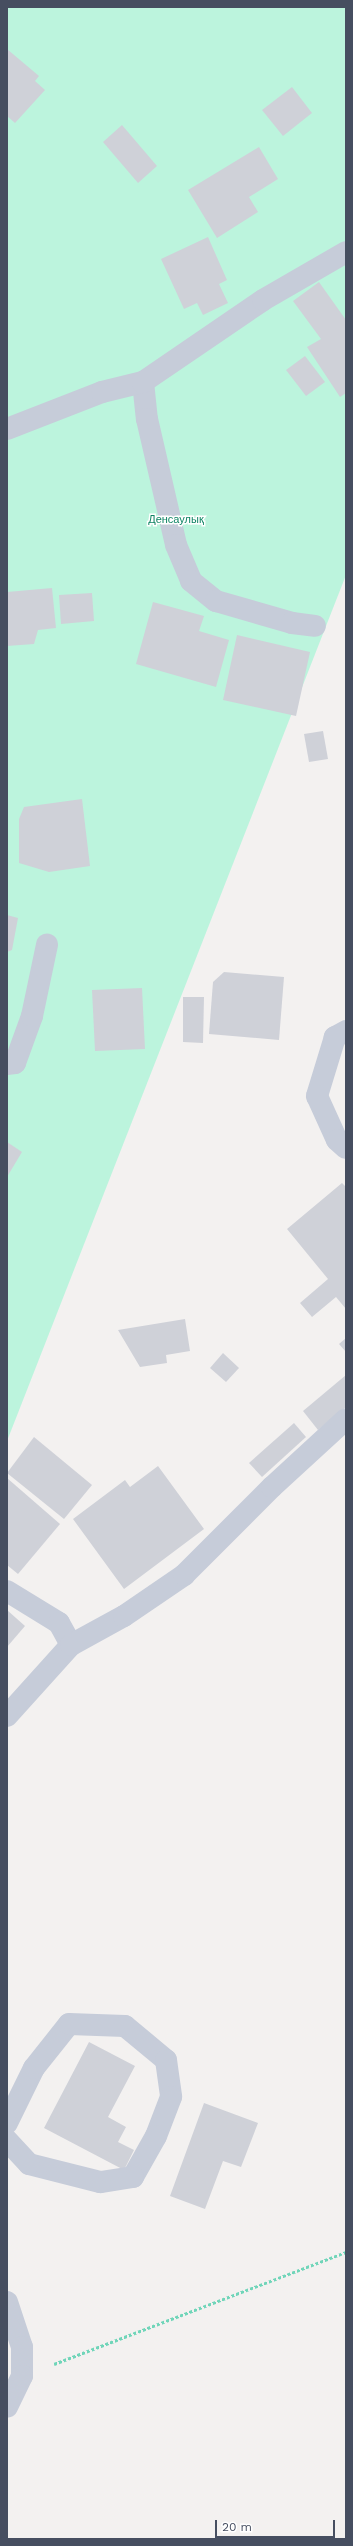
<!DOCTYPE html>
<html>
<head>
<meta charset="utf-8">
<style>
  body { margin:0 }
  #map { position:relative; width:353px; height:2546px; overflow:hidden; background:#f3f1f0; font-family:"Work Sans",sans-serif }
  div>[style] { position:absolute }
  .green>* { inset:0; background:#bcf4dd }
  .building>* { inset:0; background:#cfd1d8 }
  .path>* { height:2.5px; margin-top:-1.25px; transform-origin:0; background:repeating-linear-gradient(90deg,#70d5b9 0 3px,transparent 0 5px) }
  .minor>* { height:22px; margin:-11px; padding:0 11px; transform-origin:11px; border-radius:11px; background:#c6ccd9 }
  span { translate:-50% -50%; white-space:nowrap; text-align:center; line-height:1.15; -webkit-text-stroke:3px #fff; paint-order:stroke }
  .park-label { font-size:11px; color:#0f8463 }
  .frame { position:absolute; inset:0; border:8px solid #464e60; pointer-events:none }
  .scale { position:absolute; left:215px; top:2520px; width:120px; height:18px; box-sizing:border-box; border:2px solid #464e60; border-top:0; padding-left:5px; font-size:12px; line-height:14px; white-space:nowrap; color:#464e60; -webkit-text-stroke:3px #fff; paint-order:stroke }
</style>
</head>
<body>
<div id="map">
  <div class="green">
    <i style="clip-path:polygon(7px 7px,346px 7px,346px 575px,7px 1441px)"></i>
  </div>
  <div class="building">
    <i style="clip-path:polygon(7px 49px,39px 76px,35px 81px,45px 90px,15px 123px,7px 116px)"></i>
    <i style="clip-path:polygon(292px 87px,312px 113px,283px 136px,262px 110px)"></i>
    <i style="clip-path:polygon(122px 125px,157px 166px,138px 183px,103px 142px)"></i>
    <i style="clip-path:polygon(259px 147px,278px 179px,249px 197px,258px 212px,217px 238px,188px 190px)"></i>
    <i style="clip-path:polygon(208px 237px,227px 280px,219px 284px,228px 303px,203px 315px,197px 303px,184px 309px,161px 259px)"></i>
    <i style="clip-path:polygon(319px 282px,346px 320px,346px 393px,340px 397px,307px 347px,321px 339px,293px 301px)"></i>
    <i style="clip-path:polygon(305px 356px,325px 382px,306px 396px,286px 370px)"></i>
    <i style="clip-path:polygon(52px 588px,56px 628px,38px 630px,34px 644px,7px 646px,7px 592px)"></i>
    <i style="clip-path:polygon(92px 593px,94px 621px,61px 624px,59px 595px)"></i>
    <i style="clip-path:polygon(153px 602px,204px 616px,199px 631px,229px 640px,216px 687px,136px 664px)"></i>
    <i style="clip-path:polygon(237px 635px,310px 652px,296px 716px,223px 700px)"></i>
    <i style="clip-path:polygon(323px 731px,328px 759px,309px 762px,304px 734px)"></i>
    <i style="clip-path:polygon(82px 799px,90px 866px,49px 872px,19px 863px,19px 819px,24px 807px)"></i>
    <i style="clip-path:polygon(7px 915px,18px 918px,12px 950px,7px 952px)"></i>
    <i style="clip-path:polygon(224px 972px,284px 977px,279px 1040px,209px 1034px,213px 982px)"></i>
    <i style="clip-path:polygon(142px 988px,145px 1049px,95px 1051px,92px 990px)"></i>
    <i style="clip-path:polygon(183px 997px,204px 997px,203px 1043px,183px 1042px)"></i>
    <i style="clip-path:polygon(7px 1142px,22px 1152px,7px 1177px)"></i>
    <i style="clip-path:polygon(342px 1183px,346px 1187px,346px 1309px,336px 1297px,312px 1317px,300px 1303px,328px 1279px,287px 1229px)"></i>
    <i style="clip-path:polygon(185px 1319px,190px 1351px,166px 1355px,167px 1363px,140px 1367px,118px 1330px)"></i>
    <i style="clip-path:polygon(346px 1338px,346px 1352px,339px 1344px)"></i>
    <i style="clip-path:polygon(223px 1353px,239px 1368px,226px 1382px,210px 1368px)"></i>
    <i style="clip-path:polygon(346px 1375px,346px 1407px,318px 1430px,303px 1411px)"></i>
    <i style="clip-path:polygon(294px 1423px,306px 1437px,262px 1477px,249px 1463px)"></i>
    <i style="clip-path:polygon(34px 1437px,92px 1485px,64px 1519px,7px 1473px)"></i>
    <i style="clip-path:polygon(158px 1466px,204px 1529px,124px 1589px,73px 1519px,125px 1480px,130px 1487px)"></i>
    <i style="clip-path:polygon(7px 1478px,60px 1524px,18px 1574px,7px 1565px)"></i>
    <i style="clip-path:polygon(7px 1610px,25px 1626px,7px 1647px)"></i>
    <i style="clip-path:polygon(89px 2042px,135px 2066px,108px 2117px,126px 2127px,118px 2142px,134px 2150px,124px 2170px,44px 2128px)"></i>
    <i style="clip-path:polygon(204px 2103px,258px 2123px,241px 2167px,223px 2161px,205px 2209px,170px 2196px)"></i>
  </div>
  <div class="path">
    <i style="left:54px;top:2364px;width:313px;rotate:-21deg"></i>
  </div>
  <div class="minor">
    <i style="left:143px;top:382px;width:37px;rotate:84deg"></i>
    <i style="left:147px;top:419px;width:129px;rotate:77deg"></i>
    <i style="left:176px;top:545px;width:39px;rotate:67deg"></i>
    <i style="left:191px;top:581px;width:32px;rotate:39deg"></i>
    <i style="left:216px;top:601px;width:79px;rotate:16.1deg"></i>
    <i style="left:292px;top:623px;width:23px;rotate:7deg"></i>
    <i style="left:7px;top:429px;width:102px;rotate:-21.3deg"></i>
    <i style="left:102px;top:392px;width:42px;rotate:-13.7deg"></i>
    <i style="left:143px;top:382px;width:145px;rotate:-34.3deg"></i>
    <i style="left:263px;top:300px;width:96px;rotate:-30deg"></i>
    <i style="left:346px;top:1031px;width:13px;rotate:151deg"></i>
    <i style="left:335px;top:1037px;width:62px;rotate:107deg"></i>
    <i style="left:317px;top:1096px;width:48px;rotate:65.6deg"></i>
    <i style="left:337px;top:1140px;width:12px;rotate:42deg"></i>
    <i style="left:7px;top:1064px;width:8px;rotate:-7deg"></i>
    <i style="left:15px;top:1063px;width:50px;rotate:-70.1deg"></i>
    <i style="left:32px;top:1016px;width:73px;rotate:-78.1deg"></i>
    <i style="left:7px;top:1591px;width:61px;rotate:31.6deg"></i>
    <i style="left:59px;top:1623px;width:25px;rotate:61deg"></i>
    <i style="left:7px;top:1716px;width:96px;rotate:-48deg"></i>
    <i style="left:71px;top:1645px;width:60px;rotate:-28.7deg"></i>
    <i style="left:124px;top:1616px;width:73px;rotate:-34.3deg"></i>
    <i style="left:184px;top:1575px;width:124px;rotate:-45deg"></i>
    <i style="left:272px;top:1487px;width:100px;rotate:-42.6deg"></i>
    <i style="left:7px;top:2123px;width:61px;rotate:-63.9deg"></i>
    <i style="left:34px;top:2068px;width:56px;rotate:-51.5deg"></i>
    <i style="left:69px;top:2024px;width:56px;rotate:2deg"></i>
    <i style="left:125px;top:2026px;width:53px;rotate:39.7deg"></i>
    <i style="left:166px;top:2060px;width:37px;rotate:82deg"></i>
    <i style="left:171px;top:2097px;width:42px;rotate:111deg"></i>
    <i style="left:156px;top:2136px;width:47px;rotate:119.3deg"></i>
    <i style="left:133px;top:2177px;width:33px;rotate:171deg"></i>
    <i style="left:100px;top:2182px;width:73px;rotate:-165.8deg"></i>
    <i style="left:29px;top:2164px;width:33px;rotate:-133deg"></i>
    <i style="left:7px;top:2302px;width:47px;rotate:71.6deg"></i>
    <i style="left:22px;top:2347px;width:29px;rotate:90deg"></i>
    <i style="left:22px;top:2376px;width:34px;rotate:116deg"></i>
  </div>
  <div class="park-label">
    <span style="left:176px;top:520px">Денсаулық</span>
  </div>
  <div class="frame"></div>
  <div class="scale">20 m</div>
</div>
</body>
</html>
